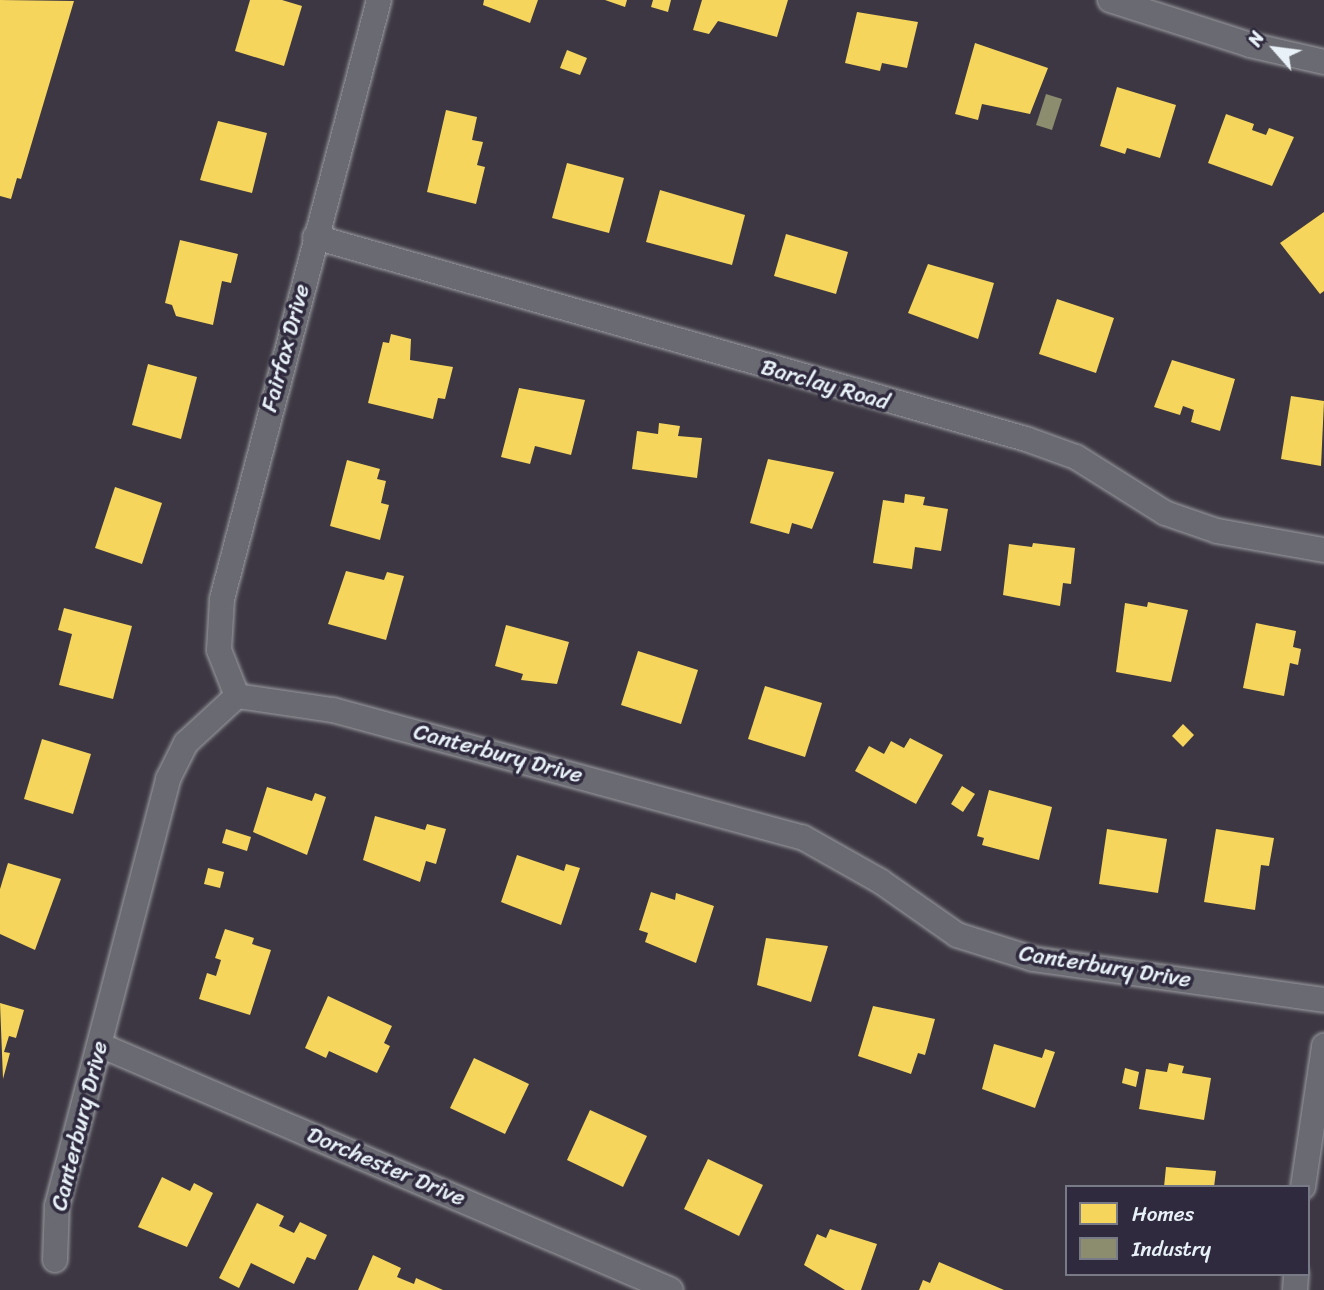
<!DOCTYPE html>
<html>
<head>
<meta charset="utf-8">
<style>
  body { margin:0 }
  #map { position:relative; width:1324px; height:1290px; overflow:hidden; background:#3c3742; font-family:Sriracha,sans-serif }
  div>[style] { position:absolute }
  .homes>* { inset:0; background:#f6d55c }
  .industry>* { inset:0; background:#8c8c6e }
  .roads { filter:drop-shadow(0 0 2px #9d9da3) drop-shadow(0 0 2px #9d9da3) }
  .minor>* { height:24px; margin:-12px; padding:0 12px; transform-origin:12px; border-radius:12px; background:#6a6b72 }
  span { translate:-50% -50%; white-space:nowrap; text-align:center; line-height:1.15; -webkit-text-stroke:7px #2f2a3d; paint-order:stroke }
  .street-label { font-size:23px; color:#e8f1f8 }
  .legend { position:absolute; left:1065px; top:1185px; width:245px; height:91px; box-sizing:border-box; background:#2f2a3d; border:2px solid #797a88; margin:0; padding:9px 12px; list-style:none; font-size:21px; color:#e8f1f8 }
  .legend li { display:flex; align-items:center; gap:14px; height:35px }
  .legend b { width:35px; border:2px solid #797a88 }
  .north { position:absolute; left:1240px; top:14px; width:70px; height:70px; -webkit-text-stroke:5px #2f2a3d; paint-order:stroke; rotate:298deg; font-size:19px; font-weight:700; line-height:28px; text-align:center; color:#e8f1f8 }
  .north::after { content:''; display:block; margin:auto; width:24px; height:32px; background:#e8f1f8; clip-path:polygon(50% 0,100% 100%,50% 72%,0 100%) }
</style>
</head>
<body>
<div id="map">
  <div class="homes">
    <i style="clip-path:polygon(0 0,74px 1px,21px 179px,17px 178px,11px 199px,0 196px)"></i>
    <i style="clip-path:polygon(250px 0,282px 0,302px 6px,284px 66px,235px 51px)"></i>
    <i style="clip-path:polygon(484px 0,538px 0,530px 23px,483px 5px)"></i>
    <i style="clip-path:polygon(605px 0,627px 0,625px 7px)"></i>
    <i style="clip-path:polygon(653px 0,671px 0,668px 12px,651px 7px)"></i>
    <i style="clip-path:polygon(702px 0,788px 0,777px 37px,718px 21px,709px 34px,693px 30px)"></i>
    <i style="clip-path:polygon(857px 12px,918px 22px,907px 68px,882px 63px,880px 71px,845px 63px)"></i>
    <i style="clip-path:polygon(975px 43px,1048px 68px,1030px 114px,982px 104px,978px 120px,955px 114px)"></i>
    <i style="clip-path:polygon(567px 50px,587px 58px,580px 75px,560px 68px)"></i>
    <i style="clip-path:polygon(1117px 87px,1176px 105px,1160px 158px,1127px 148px,1125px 154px,1100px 146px)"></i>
    <i style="clip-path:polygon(446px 110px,477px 117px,472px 140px,483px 142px,477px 165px,485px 167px,476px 204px,427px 192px)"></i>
    <i style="clip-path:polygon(1226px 114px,1254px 124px,1252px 130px,1266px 135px,1269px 128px,1294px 137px,1272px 186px,1208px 163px)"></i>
    <i style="clip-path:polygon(218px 121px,267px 133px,252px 193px,200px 180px)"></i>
    <i style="clip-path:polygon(567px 163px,624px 178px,609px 233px,552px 218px)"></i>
    <i style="clip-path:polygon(660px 190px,745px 215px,732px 265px,646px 242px)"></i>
    <i style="clip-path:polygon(1324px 212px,1324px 291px,1320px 294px,1280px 243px)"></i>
    <i style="clip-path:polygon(786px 234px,848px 252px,836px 294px,774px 276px)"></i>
    <i style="clip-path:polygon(180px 240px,238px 254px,231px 283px,222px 281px,213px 325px,176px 316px,172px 305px,165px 303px)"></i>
    <i style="clip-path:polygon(928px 264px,994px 283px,978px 339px,908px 313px)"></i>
    <i style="clip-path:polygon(1057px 299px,1114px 318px,1096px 373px,1039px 354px)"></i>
    <i style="clip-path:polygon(391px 334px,411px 339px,410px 360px,453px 367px,445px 399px,438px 398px,433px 419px,368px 403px,383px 342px,389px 343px)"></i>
    <i style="clip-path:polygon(1172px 360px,1235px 379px,1220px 431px,1191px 422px,1194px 410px,1183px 406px,1180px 415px,1154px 407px)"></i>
    <i style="clip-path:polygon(148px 364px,197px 377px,181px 439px,132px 425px)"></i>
    <i style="clip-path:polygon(519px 388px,585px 400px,571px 455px,535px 446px,530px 464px,501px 457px)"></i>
    <i style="clip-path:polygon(1291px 396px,1324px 401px,1321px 466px,1281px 459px)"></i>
    <i style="clip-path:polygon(659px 423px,680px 426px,678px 436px,702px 438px,697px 478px,632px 469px,637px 431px,658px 434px)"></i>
    <i style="clip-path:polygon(768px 459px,834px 472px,812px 529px,792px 523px,789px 534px,750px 523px)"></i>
    <i style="clip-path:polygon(347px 460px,380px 469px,377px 479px,386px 481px,381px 503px,389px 505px,380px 540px,330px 526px)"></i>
    <i style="clip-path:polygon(115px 487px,162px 503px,142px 564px,95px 548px)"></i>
    <i style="clip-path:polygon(905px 494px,925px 497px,923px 505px,948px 509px,941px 551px,915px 547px,912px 569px,873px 563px,883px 500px,904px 503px)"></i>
    <i style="clip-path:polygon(1033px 543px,1075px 548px,1071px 584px,1063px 583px,1060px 606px,1003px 595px,1009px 544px,1032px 547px)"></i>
    <i style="clip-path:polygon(346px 571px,384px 580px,387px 572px,404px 576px,386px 640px,328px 624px)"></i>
    <i style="clip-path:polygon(1148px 602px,1188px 610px,1171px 682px,1116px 672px,1125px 603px,1147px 607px)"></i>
    <i style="clip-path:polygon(64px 608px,132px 626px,113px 699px,59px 685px,72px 634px,58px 630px)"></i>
    <i style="clip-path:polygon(1256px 623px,1296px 631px,1293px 647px,1301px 649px,1298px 665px,1290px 663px,1284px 696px,1243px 688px)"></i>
    <i style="clip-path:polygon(506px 625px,569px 642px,557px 684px,521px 680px,523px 674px,495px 666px)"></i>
    <i style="clip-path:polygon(638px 651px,698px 670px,681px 724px,621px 705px)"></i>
    <i style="clip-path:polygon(765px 686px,822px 703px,805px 757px,748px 739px)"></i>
    <i style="clip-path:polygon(1183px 724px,1194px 735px,1183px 747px,1172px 736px)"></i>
    <i style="clip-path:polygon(910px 738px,943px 755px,916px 804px,855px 771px,869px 746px,884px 754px,891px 741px,904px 748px)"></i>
    <i style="clip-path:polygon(42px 739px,91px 754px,73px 814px,24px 799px)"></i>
    <i style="clip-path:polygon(962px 786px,975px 794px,963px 812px,951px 804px)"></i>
    <i style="clip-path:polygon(267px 787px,312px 801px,315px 793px,326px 797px,307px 855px,253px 832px)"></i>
    <i style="clip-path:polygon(989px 790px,1052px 807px,1039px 860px,982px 845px,984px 838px,977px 836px)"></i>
    <i style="clip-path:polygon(375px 816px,425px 830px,427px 824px,446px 829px,436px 864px,426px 861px,420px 882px,363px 860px)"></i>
    <i style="clip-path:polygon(226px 829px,251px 837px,247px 851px,222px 843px)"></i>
    <i style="clip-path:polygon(1107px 829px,1167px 839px,1158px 893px,1099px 884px)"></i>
    <i style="clip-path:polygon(1216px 829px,1274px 838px,1269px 866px,1261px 865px,1255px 910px,1204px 902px)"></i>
    <i style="clip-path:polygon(517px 855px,564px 871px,566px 864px,580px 868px,561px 925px,501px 902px)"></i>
    <i style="clip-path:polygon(8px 863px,61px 879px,35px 950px,0 934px,0 889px)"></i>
    <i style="clip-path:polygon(208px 868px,224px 872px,220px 888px,204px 884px)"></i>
    <i style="clip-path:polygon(651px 892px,675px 900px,676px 893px,714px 906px,696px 963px,645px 942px,648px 933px,639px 930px)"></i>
    <i style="clip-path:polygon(225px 929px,254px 938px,252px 944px,271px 950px,250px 1015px,199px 999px,207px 973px,216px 976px,221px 960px,215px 958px)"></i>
    <i style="clip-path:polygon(766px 938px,828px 946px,811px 1002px,757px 985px)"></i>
    <i style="clip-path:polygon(328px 996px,392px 1026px,384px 1043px,390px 1046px,377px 1073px,329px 1051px,326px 1058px,305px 1048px)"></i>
    <i style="clip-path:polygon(0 1003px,24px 1010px,16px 1038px,9px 1036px,4px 1052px,10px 1053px,3px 1079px)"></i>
    <i style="clip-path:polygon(873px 1006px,935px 1019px,925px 1055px,918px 1053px,911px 1074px,858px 1056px)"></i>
    <i style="clip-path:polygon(994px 1044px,1042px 1058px,1045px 1049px,1055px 1052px,1035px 1108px,982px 1089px)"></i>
    <i style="clip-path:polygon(474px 1058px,529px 1084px,505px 1134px,450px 1108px)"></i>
    <i style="clip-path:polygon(1169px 1063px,1184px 1066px,1182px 1073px,1211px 1078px,1204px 1120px,1139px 1109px,1146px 1069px,1167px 1072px)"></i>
    <i style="clip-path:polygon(1125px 1068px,1139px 1072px,1136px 1087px,1122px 1083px)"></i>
    <i style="clip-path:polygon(590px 1110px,647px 1136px,623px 1187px,567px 1160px)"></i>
    <i style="clip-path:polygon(708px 1159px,763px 1185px,739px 1236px,684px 1209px)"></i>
    <i style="clip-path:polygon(1166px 1167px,1216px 1171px,1214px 1187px,1164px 1187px)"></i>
    <i style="clip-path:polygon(162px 1177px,190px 1191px,194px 1183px,213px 1193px,187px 1247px,138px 1227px)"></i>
    <i style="clip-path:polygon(257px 1203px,284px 1216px,279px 1226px,294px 1233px,300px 1222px,327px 1235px,315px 1260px,307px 1257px,294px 1284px,251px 1263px,239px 1288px,219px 1278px)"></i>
    <i style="clip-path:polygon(830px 1229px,877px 1244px,861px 1290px,845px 1290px,804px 1265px,817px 1234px,826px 1238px)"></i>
    <i style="clip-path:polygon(373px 1255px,401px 1268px,397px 1277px,414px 1284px,416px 1278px,443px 1290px,358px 1290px)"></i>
    <i style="clip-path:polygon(939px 1262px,1004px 1290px,919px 1290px,923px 1280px,930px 1283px)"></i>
  </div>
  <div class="industry">
    <i style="clip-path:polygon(1046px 94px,1062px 99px,1052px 130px,1036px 125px)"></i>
  </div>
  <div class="roads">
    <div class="minor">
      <i style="left:1110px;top:0;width:147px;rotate:17.8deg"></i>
      <i style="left:1250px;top:45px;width:76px;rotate:12.9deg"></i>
      <i style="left:315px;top:237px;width:739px;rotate:15.86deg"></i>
      <i style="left:1026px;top:439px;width:53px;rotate:19.8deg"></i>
      <i style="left:1076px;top:457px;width:105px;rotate:32.2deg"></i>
      <i style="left:1165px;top:513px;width:55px;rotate:19.1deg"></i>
      <i style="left:1217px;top:531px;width:109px;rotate:10.1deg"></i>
      <i style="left:237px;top:696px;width:49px;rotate:-111.4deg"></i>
      <i style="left:219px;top:650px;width:51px;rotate:-86.6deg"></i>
      <i style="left:222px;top:599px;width:619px;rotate:-75.31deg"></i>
      <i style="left:100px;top:1045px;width:621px;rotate:23.22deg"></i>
      <i style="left:1303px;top:1187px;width:143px;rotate:-81.5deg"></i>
      <i style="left:55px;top:1260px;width:54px;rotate:-87.9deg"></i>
      <i style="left:57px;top:1206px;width:441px;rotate:-75.4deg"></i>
      <i style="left:168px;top:779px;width:40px;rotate:-63.4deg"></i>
      <i style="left:186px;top:743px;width:69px;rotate:-42.7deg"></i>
      <i style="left:237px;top:696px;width:97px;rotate:8.3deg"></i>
      <i style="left:333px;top:710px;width:486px;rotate:15.2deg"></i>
      <i style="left:802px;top:837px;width:90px;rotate:29.4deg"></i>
      <i style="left:880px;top:881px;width:94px;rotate:35deg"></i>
      <i style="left:957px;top:935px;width:80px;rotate:17.5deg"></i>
      <i style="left:1033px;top:959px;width:294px;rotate:8deg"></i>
      <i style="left:1295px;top:1290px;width:16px;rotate:-86deg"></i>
    </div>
  </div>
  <div class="street-label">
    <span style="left:286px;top:348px;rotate:-75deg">Fairfax Drive</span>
    <span style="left:825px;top:385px;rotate:16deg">Barclay Road</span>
    <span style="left:498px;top:754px;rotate:15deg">Canterbury Drive</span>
    <span style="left:1105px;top:967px;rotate:9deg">Canterbury Drive</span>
    <span style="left:80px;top:1126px;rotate:-76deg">Canterbury Drive</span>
    <span style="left:386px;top:1167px;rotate:23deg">Dorchester Drive</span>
  </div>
  <ul class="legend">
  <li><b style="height:19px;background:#f6d55c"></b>Homes</li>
  <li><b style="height:19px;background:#8c8c6e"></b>Industry</li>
  </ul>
  <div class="north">N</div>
</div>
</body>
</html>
